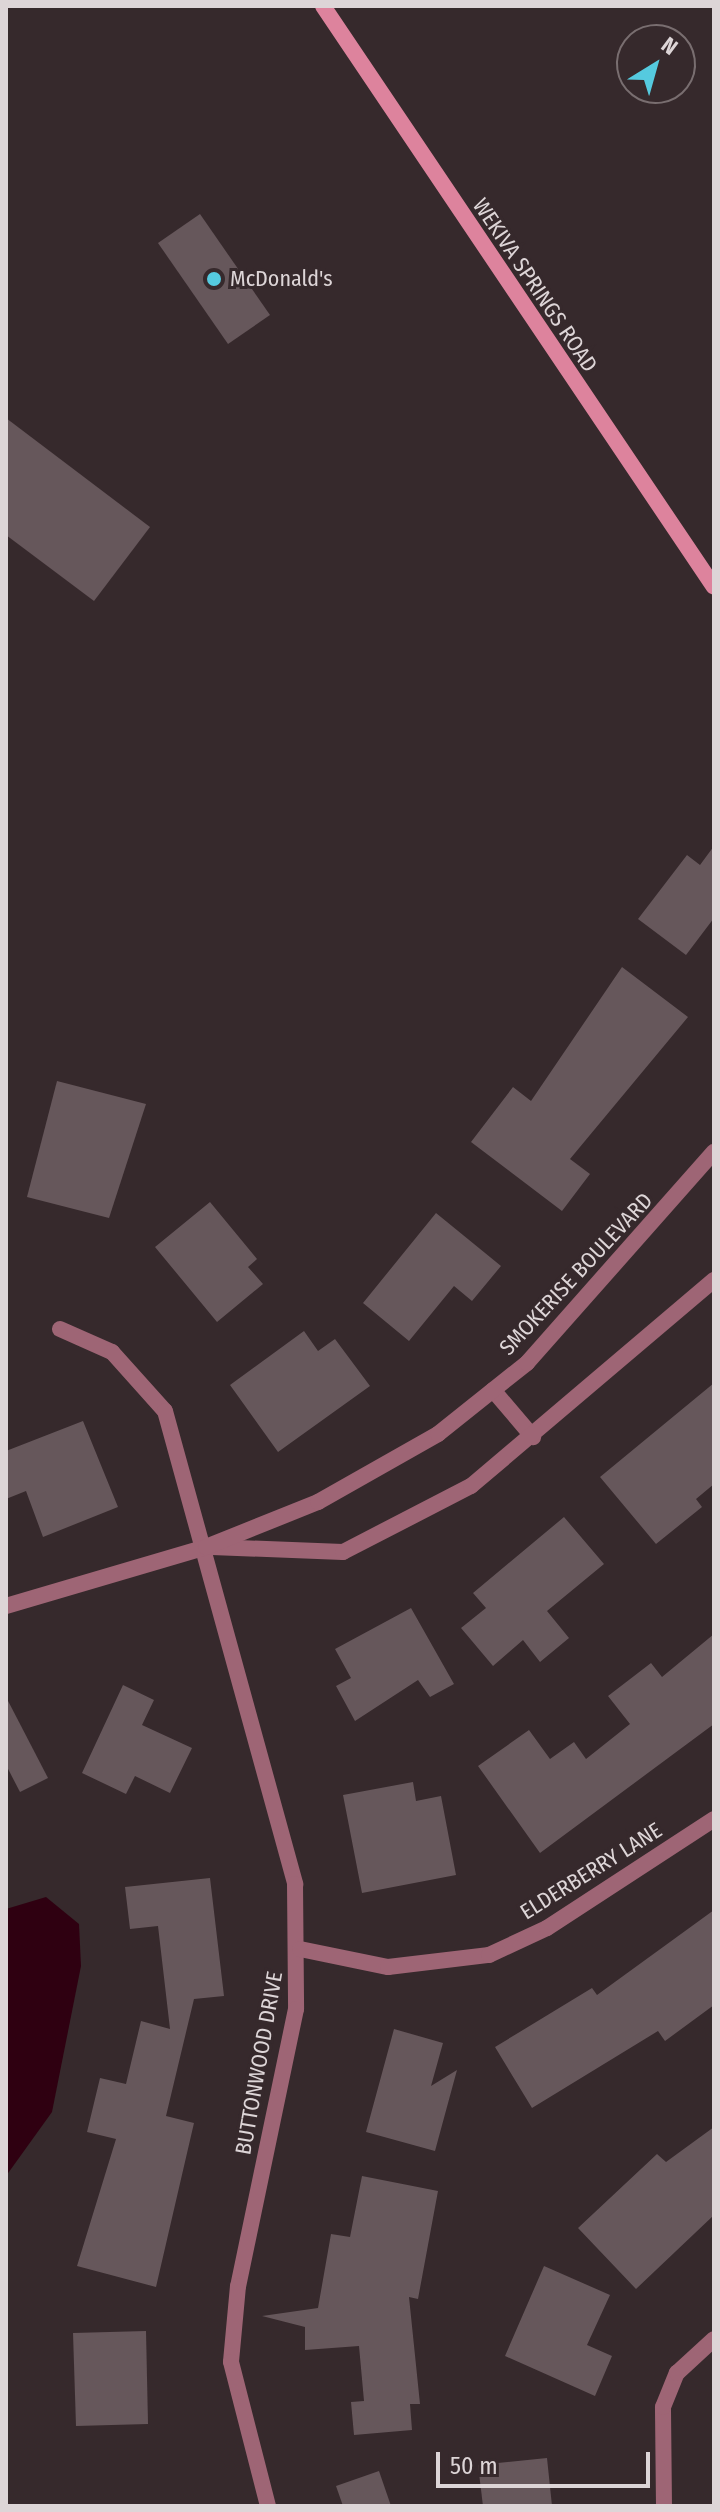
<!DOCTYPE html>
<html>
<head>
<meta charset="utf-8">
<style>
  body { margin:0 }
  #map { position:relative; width:720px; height:2512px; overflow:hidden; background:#36292c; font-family:"Fira Sans Condensed",sans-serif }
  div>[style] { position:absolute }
  .water>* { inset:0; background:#2f0011 }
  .building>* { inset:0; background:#66575b }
  .street>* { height:16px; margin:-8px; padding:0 8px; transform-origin:8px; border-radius:8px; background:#9e6575 }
  .secondary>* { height:16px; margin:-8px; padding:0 8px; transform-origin:8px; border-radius:8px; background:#dd839d }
  .dots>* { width:22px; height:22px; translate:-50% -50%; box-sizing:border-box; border:4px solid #36292c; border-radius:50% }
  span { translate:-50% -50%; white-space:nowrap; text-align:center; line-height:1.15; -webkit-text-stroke:6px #36292c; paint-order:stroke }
  .poi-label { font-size:22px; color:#ddd5d7 }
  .left { translate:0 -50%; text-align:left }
  .street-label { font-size:22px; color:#ddd5d7 }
  .frame { position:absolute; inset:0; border:8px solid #ddd5d7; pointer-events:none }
  .north { position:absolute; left:616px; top:24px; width:80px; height:80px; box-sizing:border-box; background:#36292c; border:2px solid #796e70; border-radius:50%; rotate:37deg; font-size:22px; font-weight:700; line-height:32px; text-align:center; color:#ddd5d7 }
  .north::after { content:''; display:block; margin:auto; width:28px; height:36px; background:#55cadf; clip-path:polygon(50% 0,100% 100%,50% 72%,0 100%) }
  .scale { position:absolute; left:436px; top:2452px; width:214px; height:36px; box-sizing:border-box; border:4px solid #ddd5d7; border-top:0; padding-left:10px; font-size:24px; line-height:28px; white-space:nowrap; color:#ddd5d7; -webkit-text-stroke:6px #36292c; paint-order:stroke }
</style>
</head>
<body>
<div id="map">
  <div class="water">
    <i style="clip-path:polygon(46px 1897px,79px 1924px,81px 1966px,52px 2112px,6px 2176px,6px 1909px)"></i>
  </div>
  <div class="building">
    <i style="clip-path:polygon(200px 214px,270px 315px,228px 344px,158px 243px)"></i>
    <i style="clip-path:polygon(6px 418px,150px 527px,94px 601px,6px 535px)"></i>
    <i style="clip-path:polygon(714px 846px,714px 918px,686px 955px,638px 919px,687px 855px,700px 865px)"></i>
    <i style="clip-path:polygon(622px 967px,688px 1017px,570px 1159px,590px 1174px,562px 1211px,471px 1142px,513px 1087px,531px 1101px)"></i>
    <i style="clip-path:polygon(57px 1081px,146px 1104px,109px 1218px,27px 1197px)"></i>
    <i style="clip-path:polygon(210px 1202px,257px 1259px,248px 1267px,263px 1284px,217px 1322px,155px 1247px)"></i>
    <i style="clip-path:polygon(436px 1213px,501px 1266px,472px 1301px,454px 1286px,409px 1341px,363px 1303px)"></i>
    <i style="clip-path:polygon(304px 1331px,318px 1351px,335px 1339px,370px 1386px,278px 1452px,230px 1385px)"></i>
    <i style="clip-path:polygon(714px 1383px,714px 1484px,696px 1499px,702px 1507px,656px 1544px,600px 1477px)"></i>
    <i style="clip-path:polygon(83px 1421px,118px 1507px,43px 1537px,26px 1491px,6px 1499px,6px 1451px)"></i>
    <i style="clip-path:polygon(564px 1517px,604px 1564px,547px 1611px,569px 1638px,540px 1662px,523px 1640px,493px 1666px,461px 1628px,486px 1608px,473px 1593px)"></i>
    <i style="clip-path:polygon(411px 1608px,454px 1684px,430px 1697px,418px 1680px,355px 1721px,336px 1686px,351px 1678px,335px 1649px)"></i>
    <i style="clip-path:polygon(714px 1634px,714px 1724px,540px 1853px,478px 1766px,529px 1730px,550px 1759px,574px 1742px,586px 1759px,630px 1724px,608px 1696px,651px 1663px,662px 1677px)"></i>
    <i style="clip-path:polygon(123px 1685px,154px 1700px,142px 1725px,192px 1748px,170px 1793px,135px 1776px,126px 1794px,82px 1773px)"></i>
    <i style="clip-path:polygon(6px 1697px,48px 1778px,20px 1792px,6px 1765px)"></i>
    <i style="clip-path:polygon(413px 1782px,416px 1801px,441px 1796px,456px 1875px,362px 1893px,343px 1795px)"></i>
    <i style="clip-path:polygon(210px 1878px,224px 1996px,194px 1999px,166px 2116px,194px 2123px,156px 2287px,77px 2266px,116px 2139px,87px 2132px,100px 2078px,126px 2084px,141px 2021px,170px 2029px,158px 1926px,130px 1929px,125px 1887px)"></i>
    <i style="clip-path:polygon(714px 1910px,714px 2005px,665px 2041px,658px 2031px,532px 2108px,495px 2047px,592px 1988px,597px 1995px)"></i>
    <i style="clip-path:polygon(394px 2029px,443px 2043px,431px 2086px,457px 2070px,435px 2151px,366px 2132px)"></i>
    <i style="clip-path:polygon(714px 2127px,714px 2215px,636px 2289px,578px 2228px,657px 2154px,666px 2162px)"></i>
    <i style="clip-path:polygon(362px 2176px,438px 2191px,418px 2299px,409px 2297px,420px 2404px,410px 2404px,412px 2430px,354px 2435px,351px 2402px,364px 2401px,359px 2346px,305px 2350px,305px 2327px,262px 2316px,318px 2308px,331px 2234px,350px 2237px)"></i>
    <i style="clip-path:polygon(544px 2266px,610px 2295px,587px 2345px,612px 2356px,595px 2396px,505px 2356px)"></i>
    <i style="clip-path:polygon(146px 2331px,148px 2424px,76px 2426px,73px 2333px)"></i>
    <i style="clip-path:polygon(547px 2458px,552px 2506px,483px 2506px,478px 2465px)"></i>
    <i style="clip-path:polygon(379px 2471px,391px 2506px,343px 2506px,336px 2486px)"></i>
  </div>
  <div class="street">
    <i style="left:60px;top:1329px;width:57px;rotate:23.9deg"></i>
    <i style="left:112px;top:1352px;width:79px;rotate:48.1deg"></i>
    <i style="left:165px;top:1411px;width:491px;rotate:74.6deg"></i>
    <i style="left:295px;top:1884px;width:125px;rotate:89.5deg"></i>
    <i style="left:296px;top:2009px;width:283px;rotate:101.8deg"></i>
    <i style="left:238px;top:2286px;width:76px;rotate:95.3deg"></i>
    <i style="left:231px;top:2362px;width:149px;rotate:75.6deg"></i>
    <i style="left:493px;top:1390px;width:62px;rotate:49.6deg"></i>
    <i style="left:212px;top:1547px;width:131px;rotate:2.2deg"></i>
    <i style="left:343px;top:1552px;width:144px;rotate:-27.3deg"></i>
    <i style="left:471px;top:1486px;width:319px;rotate:-40.3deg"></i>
    <i style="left:6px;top:1606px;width:209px;rotate:-16.4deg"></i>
    <i style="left:206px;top:1547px;width:121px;rotate:-21.9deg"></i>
    <i style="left:318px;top:1502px;width:138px;rotate:-29.5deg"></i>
    <i style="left:438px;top:1434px;width:114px;rotate:-38.6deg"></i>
    <i style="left:527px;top:1363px;width:282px;rotate:-48.5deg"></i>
    <i style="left:300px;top:1949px;width:90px;rotate:11.6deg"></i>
    <i style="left:388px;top:1967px;width:102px;rotate:-6.8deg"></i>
    <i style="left:489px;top:1955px;width:64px;rotate:-25deg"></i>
    <i style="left:547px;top:1928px;width:199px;rotate:-33.1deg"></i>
    <i style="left:664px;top:2506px;width:99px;rotate:-90.6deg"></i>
    <i style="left:663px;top:2407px;width:37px;rotate:-68deg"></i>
    <i style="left:677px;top:2373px;width:50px;rotate:-42.6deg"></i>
  </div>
  <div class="secondary">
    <i style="left:323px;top:6px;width:700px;rotate:56.06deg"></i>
  </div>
  <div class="dots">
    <i style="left:214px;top:279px;background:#55cadf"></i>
  </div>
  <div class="poi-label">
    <span class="left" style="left:230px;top:279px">McDonald's</span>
  </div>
  <div class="street-label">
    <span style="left:535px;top:285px;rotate:56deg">WEKIVA SPRINGS ROAD</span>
    <span style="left:576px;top:1274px;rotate:-47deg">SMOKERISE BOULEVARD</span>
    <span style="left:591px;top:1871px;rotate:-32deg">ELDERBERRY LANE</span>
    <span style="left:259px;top:2063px;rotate:-80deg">BUTTONWOOD DRIVE</span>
  </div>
  <div class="frame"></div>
  <div class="north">N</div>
  <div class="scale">50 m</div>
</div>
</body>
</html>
